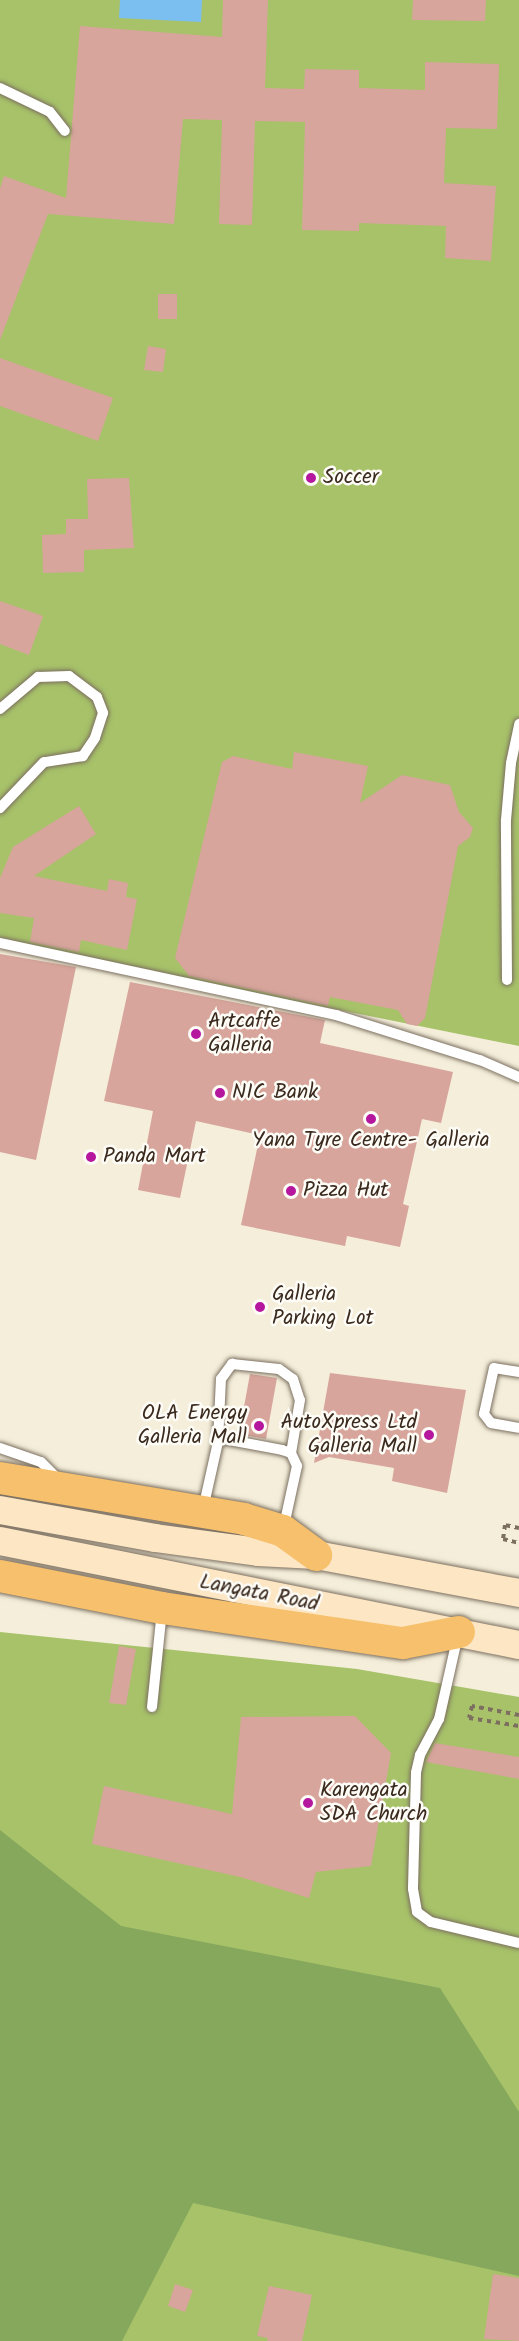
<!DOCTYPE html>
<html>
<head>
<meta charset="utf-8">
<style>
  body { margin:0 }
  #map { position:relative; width:519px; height:2341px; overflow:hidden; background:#f4eeda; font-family:Kalam,sans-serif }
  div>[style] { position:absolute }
  .green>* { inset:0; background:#a7c269 }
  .forest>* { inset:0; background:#85a85d }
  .water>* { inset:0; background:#7bbff1 }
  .building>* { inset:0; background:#d7a59b }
  .path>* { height:4px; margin-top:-2px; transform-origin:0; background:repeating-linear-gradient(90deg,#7c6f60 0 4.5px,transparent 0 9px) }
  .roads { filter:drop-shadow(0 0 2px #7c6f60) drop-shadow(0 0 2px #7c6f60) }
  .lane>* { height:10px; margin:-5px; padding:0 5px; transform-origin:5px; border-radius:5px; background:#fff }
  .secondary>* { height:28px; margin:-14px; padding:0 14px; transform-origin:14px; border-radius:14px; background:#fce6c4 }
  .primary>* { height:32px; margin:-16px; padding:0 16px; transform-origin:16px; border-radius:16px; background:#f7c06c }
  .dots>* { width:16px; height:16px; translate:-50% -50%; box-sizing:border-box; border:3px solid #fdfcf7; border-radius:50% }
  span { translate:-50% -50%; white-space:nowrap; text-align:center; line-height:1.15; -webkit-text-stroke:5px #fdfcf7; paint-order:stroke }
  .poi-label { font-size:21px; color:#3b2a1e }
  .left { translate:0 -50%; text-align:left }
  .right { translate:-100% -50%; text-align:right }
  .street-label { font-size:21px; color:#3b2a1e }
</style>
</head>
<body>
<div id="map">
  <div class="green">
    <i style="clip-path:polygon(0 0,519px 0,519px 1046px,0 942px)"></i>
    <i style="clip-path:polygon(0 1632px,357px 1669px,519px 1697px,519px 2341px,0 2341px)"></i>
  </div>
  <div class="forest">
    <i style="clip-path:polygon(0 1830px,121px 1926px,440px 1988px,519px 2112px,519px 2276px,193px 2203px,122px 2341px,0 2341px)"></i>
  </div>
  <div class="water">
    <i style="clip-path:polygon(120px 0,202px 0,201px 22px,119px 18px)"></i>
  </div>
  <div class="building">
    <i style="clip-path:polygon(223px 0,268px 0,265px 88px,304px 89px,305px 69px,359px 70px,359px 88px,425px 90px,425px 62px,499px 64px,497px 129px,446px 128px,444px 183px,496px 186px,491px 261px,445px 258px,446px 226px,359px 223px,359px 231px,302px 230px,305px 122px,255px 121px,252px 225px,219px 224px,222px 120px,183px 119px,174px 224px,48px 214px,0 340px,0 188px,4px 176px,66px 198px,80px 26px,222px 37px)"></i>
    <i style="clip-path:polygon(413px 0,486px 0,485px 21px,412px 20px)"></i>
    <i style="clip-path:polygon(158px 294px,177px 294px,177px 319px,158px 319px)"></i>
    <i style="clip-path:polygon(148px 346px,166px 349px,163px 372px,144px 370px)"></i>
    <i style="clip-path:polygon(0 358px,113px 398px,98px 441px,0 406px)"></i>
    <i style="clip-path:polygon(129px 478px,134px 548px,84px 550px,84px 572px,43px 573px,42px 535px,66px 534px,66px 519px,88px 519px,87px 479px)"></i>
    <i style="clip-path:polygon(0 601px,43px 616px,29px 655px,0 644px)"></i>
    <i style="clip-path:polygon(294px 752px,368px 766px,360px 803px,402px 775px,450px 785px,459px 812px,473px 828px,470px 837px,458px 846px,425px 1018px,417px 1026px,407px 1024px,398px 1010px,330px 997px,328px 1006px,189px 976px,175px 958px,222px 762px,233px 756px,292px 769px)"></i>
    <i style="clip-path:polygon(79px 806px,96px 834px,34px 876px,107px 891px,109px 879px,128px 883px,126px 897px,137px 899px,127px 950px,81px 940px,79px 952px,30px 942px,34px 918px,0 913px,0 878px,13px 847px)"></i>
    <i style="clip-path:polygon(0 954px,76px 967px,36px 1160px,0 1152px)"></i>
    <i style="clip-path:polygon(130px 982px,325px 1020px,320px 1043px,453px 1072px,441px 1123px,422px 1119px,403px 1204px,409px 1206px,400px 1247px,347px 1236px,345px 1246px,241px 1225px,260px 1135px,196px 1121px,180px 1198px,138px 1190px,153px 1111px,104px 1101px)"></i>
    <i style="clip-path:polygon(330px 1373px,466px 1390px,447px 1493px,392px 1481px,394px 1468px,329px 1457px,314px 1463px)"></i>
    <i style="clip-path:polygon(250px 1374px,277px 1378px,266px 1439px,239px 1434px)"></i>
    <i style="clip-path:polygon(119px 1646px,136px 1649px,126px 1705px,109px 1703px)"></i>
    <i style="clip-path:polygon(355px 1716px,391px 1753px,371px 1866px,316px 1872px,309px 1898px,240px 1877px,92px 1844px,104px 1786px,232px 1814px,241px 1717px)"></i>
    <i style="clip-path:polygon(435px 1743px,519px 1757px,519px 1779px,426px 1762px)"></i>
    <i style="clip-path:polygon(493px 2274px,519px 2278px,519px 2341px,484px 2339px)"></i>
    <i style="clip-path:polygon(175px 2284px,193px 2290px,185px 2312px,168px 2306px)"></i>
    <i style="clip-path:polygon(269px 2286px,312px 2295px,302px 2341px,267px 2341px,268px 2338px,257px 2336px)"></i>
  </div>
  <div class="path">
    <i style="left:519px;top:1528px;width:14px;rotate:-168deg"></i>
    <i style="left:505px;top:1525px;width:14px;rotate:98deg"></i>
    <i style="left:503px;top:1539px;width:16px;rotate:14deg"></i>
    <i style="left:519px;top:1715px;width:48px;rotate:-169.2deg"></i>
    <i style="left:472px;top:1706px;width:12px;rotate:104deg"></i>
    <i style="left:469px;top:1718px;width:51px;rotate:9.1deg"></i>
  </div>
  <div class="roads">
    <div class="lane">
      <i style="left:0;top:88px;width:55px;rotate:25.6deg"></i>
      <i style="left:50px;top:112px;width:24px;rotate:52deg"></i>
      <i style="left:0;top:709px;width:50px;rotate:-40.1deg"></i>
      <i style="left:38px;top:677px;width:31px;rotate:-2deg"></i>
      <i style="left:69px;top:676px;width:35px;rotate:37deg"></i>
      <i style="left:97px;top:697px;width:17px;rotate:69deg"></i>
      <i style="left:103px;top:713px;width:26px;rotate:108deg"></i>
      <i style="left:95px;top:738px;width:22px;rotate:124deg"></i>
      <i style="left:83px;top:756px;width:39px;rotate:171deg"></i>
      <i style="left:44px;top:762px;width:64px;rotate:133.7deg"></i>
      <i style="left:0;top:943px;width:344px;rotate:12.1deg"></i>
      <i style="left:336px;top:1015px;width:151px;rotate:17.4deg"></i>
      <i style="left:480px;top:1060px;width:43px;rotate:23.6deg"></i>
      <i style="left:507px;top:980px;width:160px;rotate:-90.4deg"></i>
      <i style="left:506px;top:820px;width:57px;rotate:-85deg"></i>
      <i style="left:511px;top:763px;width:40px;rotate:-78deg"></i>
      <i style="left:519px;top:1372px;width:25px;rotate:-171deg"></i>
      <i style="left:494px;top:1368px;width:47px;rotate:102.3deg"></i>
      <i style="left:484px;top:1414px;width:11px;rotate:52deg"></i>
      <i style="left:491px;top:1423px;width:28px;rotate:10deg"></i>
      <i style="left:218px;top:1442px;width:63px;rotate:-87.3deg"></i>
      <i style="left:221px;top:1379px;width:19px;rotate:-54deg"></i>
      <i style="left:232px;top:1364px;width:47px;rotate:6.1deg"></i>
      <i style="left:279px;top:1369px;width:17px;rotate:36deg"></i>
      <i style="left:293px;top:1379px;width:22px;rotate:72deg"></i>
      <i style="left:300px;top:1400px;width:54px;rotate:99.6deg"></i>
      <i style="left:0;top:1448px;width:43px;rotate:18.9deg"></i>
      <i style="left:41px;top:1462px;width:28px;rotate:45deg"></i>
      <i style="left:203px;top:1509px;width:69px;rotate:-77.4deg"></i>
      <i style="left:218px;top:1442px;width:7px;rotate:-27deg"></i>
      <i style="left:224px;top:1439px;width:59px;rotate:10.7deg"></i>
      <i style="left:282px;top:1450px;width:9px;rotate:18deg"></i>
      <i style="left:291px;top:1453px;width:14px;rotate:65deg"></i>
      <i style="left:297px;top:1466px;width:66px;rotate:102.3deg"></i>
      <i style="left:458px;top:1635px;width:86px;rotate:102.7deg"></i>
      <i style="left:439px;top:1719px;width:41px;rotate:117.8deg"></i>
      <i style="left:420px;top:1755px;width:18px;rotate:103deg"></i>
      <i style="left:416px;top:1773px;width:116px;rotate:91.5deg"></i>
      <i style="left:413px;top:1889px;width:23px;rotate:80deg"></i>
      <i style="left:417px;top:1912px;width:17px;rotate:36deg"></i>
      <i style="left:431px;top:1922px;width:90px;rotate:13.4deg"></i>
      <i style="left:152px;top:1707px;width:97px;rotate:-84.1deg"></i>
    </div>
    <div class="secondary">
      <i style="left:0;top:1510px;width:158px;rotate:10.2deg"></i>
      <i style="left:155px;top:1538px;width:104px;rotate:7.7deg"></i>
      <i style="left:258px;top:1552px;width:58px;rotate:3deg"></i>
      <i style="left:316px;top:1555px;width:207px;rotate:10.6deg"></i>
      <i style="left:0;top:1541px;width:529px;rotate:11.33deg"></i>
    </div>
    <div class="primary">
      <i style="left:0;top:1478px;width:247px;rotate:9.5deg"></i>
      <i style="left:244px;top:1519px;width:41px;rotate:17.1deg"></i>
      <i style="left:283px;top:1531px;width:41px;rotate:36deg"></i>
      <i style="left:0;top:1576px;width:165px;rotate:11.2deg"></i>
      <i style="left:162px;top:1608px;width:244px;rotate:8.3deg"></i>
      <i style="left:403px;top:1643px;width:57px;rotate:-11.1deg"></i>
    </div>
  </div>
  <div class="dots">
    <i style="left:311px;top:478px;background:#b5179e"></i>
    <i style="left:196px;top:1034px;background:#b5179e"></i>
    <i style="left:220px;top:1093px;background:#b5179e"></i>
    <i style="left:371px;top:1119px;background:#b5179e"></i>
    <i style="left:91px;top:1157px;background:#b5179e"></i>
    <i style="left:291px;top:1191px;background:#b5179e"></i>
    <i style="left:260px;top:1307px;background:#b5179e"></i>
    <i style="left:259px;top:1426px;background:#b5179e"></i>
    <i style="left:429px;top:1435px;background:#b5179e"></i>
    <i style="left:308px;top:1803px;background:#b5179e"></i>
  </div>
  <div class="poi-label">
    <span class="left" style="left:323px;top:478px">Soccer</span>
    <span class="left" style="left:208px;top:1034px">Artcaffe<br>Galleria</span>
    <span class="left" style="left:232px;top:1093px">NIC Bank</span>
    <span style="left:371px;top:1141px">Yana Tyre Centre- Galleria</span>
    <span class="left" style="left:103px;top:1157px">Panda Mart</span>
    <span class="left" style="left:303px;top:1191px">Pizza Hut</span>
    <span class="left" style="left:272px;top:1307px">Galleria<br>Parking Lot</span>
    <span class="right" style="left:247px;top:1426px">OLA Energy<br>Galleria Mall</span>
    <span class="right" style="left:417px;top:1435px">AutoXpress Ltd<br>Galleria Mall</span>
    <span class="left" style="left:320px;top:1803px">Karengata<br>SDA Church</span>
  </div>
  <div class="street-label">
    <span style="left:259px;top:1594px;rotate:11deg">Langata Road</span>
  </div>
</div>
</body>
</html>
